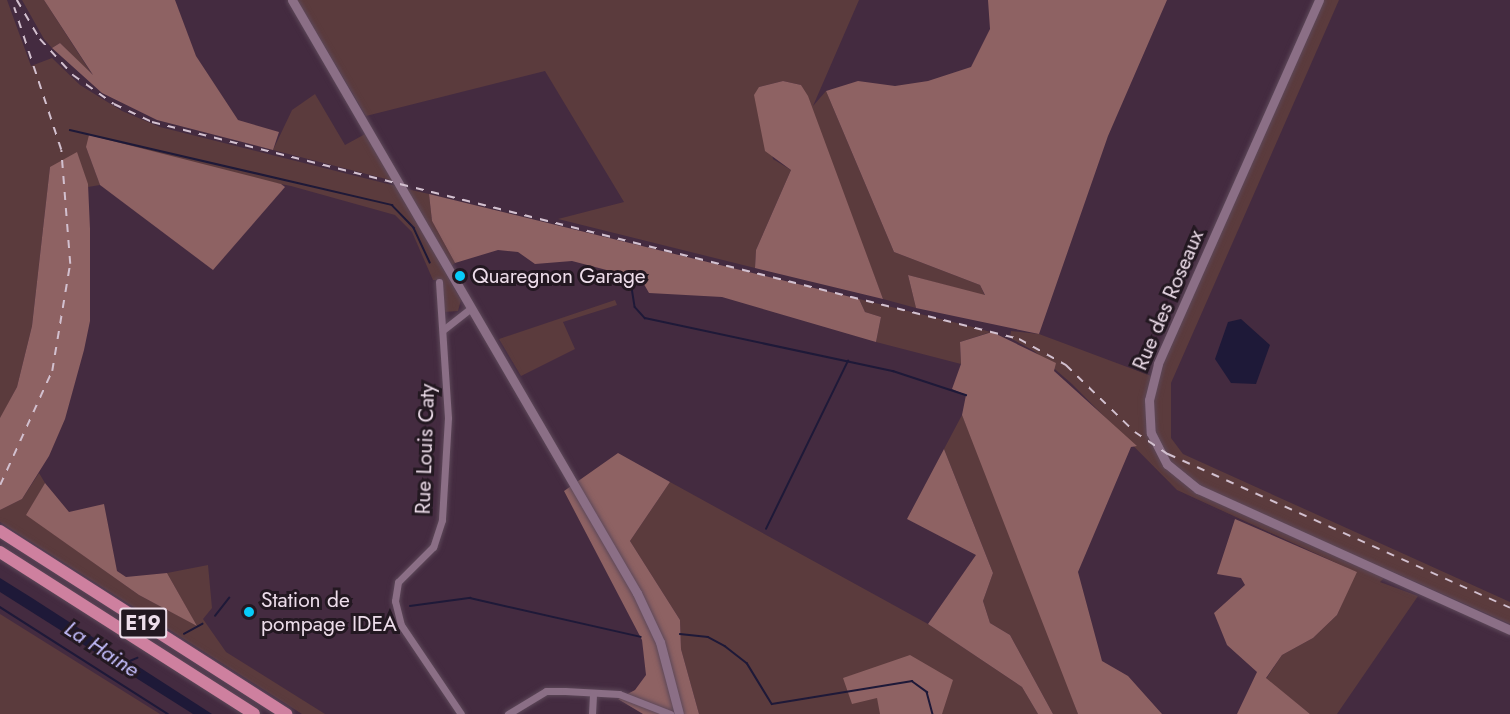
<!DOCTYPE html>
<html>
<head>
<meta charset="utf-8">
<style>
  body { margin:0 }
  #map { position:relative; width:1510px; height:714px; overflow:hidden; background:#442b40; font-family:Jost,sans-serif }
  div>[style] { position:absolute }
  .green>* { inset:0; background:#5b3b3d }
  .forest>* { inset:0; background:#8e6263 }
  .water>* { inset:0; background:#1e1938 }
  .stream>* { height:1.5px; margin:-0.75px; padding:0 0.75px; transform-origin:0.75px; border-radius:0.75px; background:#1e1938 }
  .roads { filter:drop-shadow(0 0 2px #5d4859) drop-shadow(0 0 2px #5d4859) }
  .street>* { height:7px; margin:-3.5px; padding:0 3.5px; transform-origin:3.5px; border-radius:3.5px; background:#8b6f86 }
  .secondary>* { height:9px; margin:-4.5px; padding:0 4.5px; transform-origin:4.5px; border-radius:4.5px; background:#8b6f86 }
  .highway>* { height:12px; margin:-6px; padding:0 6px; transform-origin:6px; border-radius:6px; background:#ce809f }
  .rail>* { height:1.5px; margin-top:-0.75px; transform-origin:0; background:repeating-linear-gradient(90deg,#d2c0cf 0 8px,transparent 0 16px) }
  .dots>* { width:16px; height:16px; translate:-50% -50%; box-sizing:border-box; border:3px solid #231821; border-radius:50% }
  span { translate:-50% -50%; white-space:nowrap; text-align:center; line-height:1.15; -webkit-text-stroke:6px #231821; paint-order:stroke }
  .shield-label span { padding:2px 4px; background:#231821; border:2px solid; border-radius:4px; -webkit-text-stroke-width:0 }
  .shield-label { font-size:20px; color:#edddea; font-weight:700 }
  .poi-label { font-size:21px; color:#edddea }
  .left { translate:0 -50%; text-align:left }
  .street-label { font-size:21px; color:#edddea }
  .water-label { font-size:22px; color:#c5bffe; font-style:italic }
</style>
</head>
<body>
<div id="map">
  <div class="green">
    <i style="clip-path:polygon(0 0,7px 0,31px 66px,52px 58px,80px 85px,122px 111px,160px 127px,396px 186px,461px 300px,458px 311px,444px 312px,441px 280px,433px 280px,412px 232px,395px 215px,291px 186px,86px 147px,100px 185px,88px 187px,50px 167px,32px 326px,17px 387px,0 419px)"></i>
    <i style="clip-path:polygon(22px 0,44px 0,95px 79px,60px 43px,52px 48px,44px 39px)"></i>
    <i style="clip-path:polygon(297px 0,859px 0,813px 106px,826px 91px,894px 252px,980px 285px,985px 296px,908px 275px,916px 308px,883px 299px,801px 85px,783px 81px,759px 87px,773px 159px,791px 170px,756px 250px,755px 268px,558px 219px,624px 202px,545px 71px,366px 116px)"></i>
    <i style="clip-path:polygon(1319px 0,1339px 0,1171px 383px,1171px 438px,1183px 454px,1510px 602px,1510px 624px,1391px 571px,1380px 582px,1418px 596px,1337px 714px,1310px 714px,1266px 679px,1282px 655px,1313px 638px,1337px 615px,1356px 572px,1177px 490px,1072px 384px,1034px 351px,1010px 338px,1011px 331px,1039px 334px,1154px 377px)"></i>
    <i style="clip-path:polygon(315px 94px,345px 145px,367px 133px,394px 181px,273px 150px,292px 110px)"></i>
    <i style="clip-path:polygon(407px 189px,429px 194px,432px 221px,455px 263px,451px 266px)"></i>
    <i style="clip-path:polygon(859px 299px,969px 326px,991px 332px,960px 342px,961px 364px,876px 342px,881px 317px,865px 312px)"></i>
    <i style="clip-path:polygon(615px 300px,617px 305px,563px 322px,575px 349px,521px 376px,499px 339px)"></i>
    <i style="clip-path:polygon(962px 415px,1019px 551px,1078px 714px,1053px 714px,1010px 635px,990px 623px,983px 601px,993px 573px,944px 449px)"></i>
    <i style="clip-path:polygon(39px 473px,45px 483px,27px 515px,139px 595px,196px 625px,167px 573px,208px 565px,212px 608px,203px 619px,226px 652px,325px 714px,302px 714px,0 522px,0 510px,22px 499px)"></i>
    <i style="clip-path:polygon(670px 482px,928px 624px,1022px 687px,1038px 714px,699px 714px,681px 649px,680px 620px,630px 541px)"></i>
    <i style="clip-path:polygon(0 614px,160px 714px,0 714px)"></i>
  </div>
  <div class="forest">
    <i style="clip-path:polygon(44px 0,175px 0,196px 56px,238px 120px,279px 132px,273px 150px,157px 120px,102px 93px,52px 48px,60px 43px,93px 75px)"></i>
    <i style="clip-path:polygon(988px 0,1167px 0,1108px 136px,1039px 334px,916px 308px,908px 275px,985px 295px,980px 285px,894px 252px,826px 91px,858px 81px,895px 86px,928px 81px,971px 67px,990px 29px)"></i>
    <i style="clip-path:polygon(783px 81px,801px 85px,808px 96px,883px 299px,755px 268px,756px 250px,791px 170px,765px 151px,754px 95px,759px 87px)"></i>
    <i style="clip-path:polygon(89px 135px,281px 184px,285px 187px,213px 270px,100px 185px,86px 147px)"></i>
    <i style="clip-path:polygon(77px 152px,88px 184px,90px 229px,90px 321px,84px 350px,65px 419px,49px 456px,22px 499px,0 510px,0 418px,17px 387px,32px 326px,50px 167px)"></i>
    <i style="clip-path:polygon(429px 194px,859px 299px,865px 312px,881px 317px,876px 342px,722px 297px,649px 293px,641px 279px,572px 261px,535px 264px,518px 252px,498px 250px,455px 263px,432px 221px)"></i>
    <i style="clip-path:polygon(992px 332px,1056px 363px,1054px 371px,1137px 446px,1131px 447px,1078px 572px,1102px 661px,1128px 676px,1162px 714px,1078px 714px,962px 415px,966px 395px,952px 389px,961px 364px,960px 342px)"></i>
    <i style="clip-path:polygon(944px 449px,993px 573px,983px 601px,990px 623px,1010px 635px,1053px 714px,1038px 714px,1022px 687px,928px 624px,976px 555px,907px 519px)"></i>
    <i style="clip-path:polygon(618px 453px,670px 482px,630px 541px,680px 620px,681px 649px,699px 714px,643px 714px,618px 699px,635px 690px,646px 675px,642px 640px,564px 491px)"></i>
    <i style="clip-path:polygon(45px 483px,69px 512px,104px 504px,117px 571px,126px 577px,167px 573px,197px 626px,139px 595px,26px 515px)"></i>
    <i style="clip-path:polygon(1235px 519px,1357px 572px,1337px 615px,1313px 638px,1282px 655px,1266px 678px,1310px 714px,1237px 714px,1257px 672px,1227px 645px,1214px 613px,1245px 585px,1241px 578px,1217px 574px)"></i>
    <i style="clip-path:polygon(910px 655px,953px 680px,942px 714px,880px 714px,877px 698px,852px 704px,843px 678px)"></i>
  </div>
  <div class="water">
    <i style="clip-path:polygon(1241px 319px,1270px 345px,1256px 384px,1231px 383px,1215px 359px,1228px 322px)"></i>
    <i style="clip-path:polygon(0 578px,32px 598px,212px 714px,193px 714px,0 592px)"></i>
  </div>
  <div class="stream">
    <i style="left:70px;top:130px;width:331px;rotate:13.1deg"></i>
    <i style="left:392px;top:205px;width:32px;rotate:46deg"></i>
    <i style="left:414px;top:228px;width:38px;rotate:65deg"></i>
    <i style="left:630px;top:275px;width:32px;rotate:81deg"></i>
    <i style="left:635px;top:307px;width:15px;rotate:48deg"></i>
    <i style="left:645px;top:318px;width:254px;rotate:12.1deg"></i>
    <i style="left:893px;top:371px;width:77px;rotate:18.2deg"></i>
    <i style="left:766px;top:529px;width:187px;rotate:-64deg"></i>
    <i style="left:410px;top:606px;width:61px;rotate:-7.6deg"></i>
    <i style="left:470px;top:598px;width:175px;rotate:12.8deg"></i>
    <i style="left:0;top:607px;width:199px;rotate:32.5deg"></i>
    <i style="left:215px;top:616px;width:23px;rotate:-52deg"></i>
    <i style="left:184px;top:634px;width:21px;rotate:-29deg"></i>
    <i style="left:680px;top:634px;width:28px;rotate:6deg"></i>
    <i style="left:708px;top:637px;width:19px;rotate:28deg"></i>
    <i style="left:725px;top:646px;width:28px;rotate:38deg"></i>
    <i style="left:747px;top:663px;width:48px;rotate:58.6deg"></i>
    <i style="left:772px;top:704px;width:142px;rotate:-9.3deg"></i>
    <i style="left:912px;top:681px;width:19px;rotate:36deg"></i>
    <i style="left:927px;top:692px;width:23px;rotate:75deg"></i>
    <i style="left:130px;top:661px;width:8px;rotate:-23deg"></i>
  </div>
  <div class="roads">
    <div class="street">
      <i style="left:439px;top:282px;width:136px;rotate:86.2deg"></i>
      <i style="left:448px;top:418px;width:102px;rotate:93.4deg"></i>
      <i style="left:442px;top:520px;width:28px;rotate:108deg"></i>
      <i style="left:433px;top:547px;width:49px;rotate:135deg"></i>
      <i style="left:398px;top:582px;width:19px;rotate:99deg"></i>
      <i style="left:395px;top:601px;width:25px;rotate:76deg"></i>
      <i style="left:401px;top:625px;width:107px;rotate:56deg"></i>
      <i style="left:443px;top:330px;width:36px;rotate:-38deg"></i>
      <i style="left:508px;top:714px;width:44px;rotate:-31.2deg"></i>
      <i style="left:546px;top:691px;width:19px"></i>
      <i style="left:565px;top:691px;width:54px;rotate:3.2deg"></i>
      <i style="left:619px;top:694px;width:55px;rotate:21.4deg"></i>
      <i style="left:592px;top:714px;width:21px;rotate:-87deg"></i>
    </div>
    <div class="secondary">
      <i style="left:292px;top:0;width:686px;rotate:59.81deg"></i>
      <i style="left:637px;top:593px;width:54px;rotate:64.9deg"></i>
      <i style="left:660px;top:642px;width:74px;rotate:75.2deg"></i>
      <i style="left:1319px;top:0;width:398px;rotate:113.9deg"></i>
      <i style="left:1158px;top:364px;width:37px;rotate:104deg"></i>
      <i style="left:1149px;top:400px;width:33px;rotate:87deg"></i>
      <i style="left:1151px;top:433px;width:35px;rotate:63deg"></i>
      <i style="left:1167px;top:464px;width:40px;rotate:39deg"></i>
      <i style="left:1198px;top:489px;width:342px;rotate:24.3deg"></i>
    </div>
    <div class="highway">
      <i style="left:0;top:531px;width:340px;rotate:32.6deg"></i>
      <i style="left:0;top:552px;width:301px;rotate:32.5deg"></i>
    </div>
  </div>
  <div class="rail">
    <i style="left:17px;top:0;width:45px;rotate:59.5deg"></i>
    <i style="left:40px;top:39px;width:49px;rotate:47.5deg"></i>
    <i style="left:73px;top:75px;width:50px;rotate:35.3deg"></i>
    <i style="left:114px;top:104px;width:42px;rotate:25.3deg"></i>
    <i style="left:152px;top:122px;width:894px;rotate:14.05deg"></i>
    <i style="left:1019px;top:339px;width:54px;rotate:29deg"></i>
    <i style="left:1066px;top:365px;width:96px;rotate:44.2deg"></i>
    <i style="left:1135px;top:432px;width:40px;rotate:34deg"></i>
    <i style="left:1168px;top:454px;width:375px;rotate:24.2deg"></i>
    <i style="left:0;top:485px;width:125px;rotate:-65.5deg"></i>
    <i style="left:52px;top:371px;width:109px;rotate:-80.5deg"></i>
    <i style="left:70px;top:264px;width:114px;rotate:-94.5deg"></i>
    <i style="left:61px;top:150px;width:150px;rotate:-108.3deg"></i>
  </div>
  <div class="dots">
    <i style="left:460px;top:276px;background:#07cbf9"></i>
    <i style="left:249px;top:612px;background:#07cbf9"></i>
  </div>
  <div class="shield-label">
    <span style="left:143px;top:623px">E19</span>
  </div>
  <div class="poi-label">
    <span class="left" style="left:472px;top:276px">Quaregnon Garage</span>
    <span class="left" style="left:261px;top:612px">Station de<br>pompage IDEA</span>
  </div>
  <div class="street-label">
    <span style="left:1168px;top:300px;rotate:-67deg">Rue des Roseaux</span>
    <span style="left:425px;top:449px;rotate:-88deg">Rue Louis Caty</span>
  </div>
  <div class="water-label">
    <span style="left:102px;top:649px;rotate:33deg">La Haine</span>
  </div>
</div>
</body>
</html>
